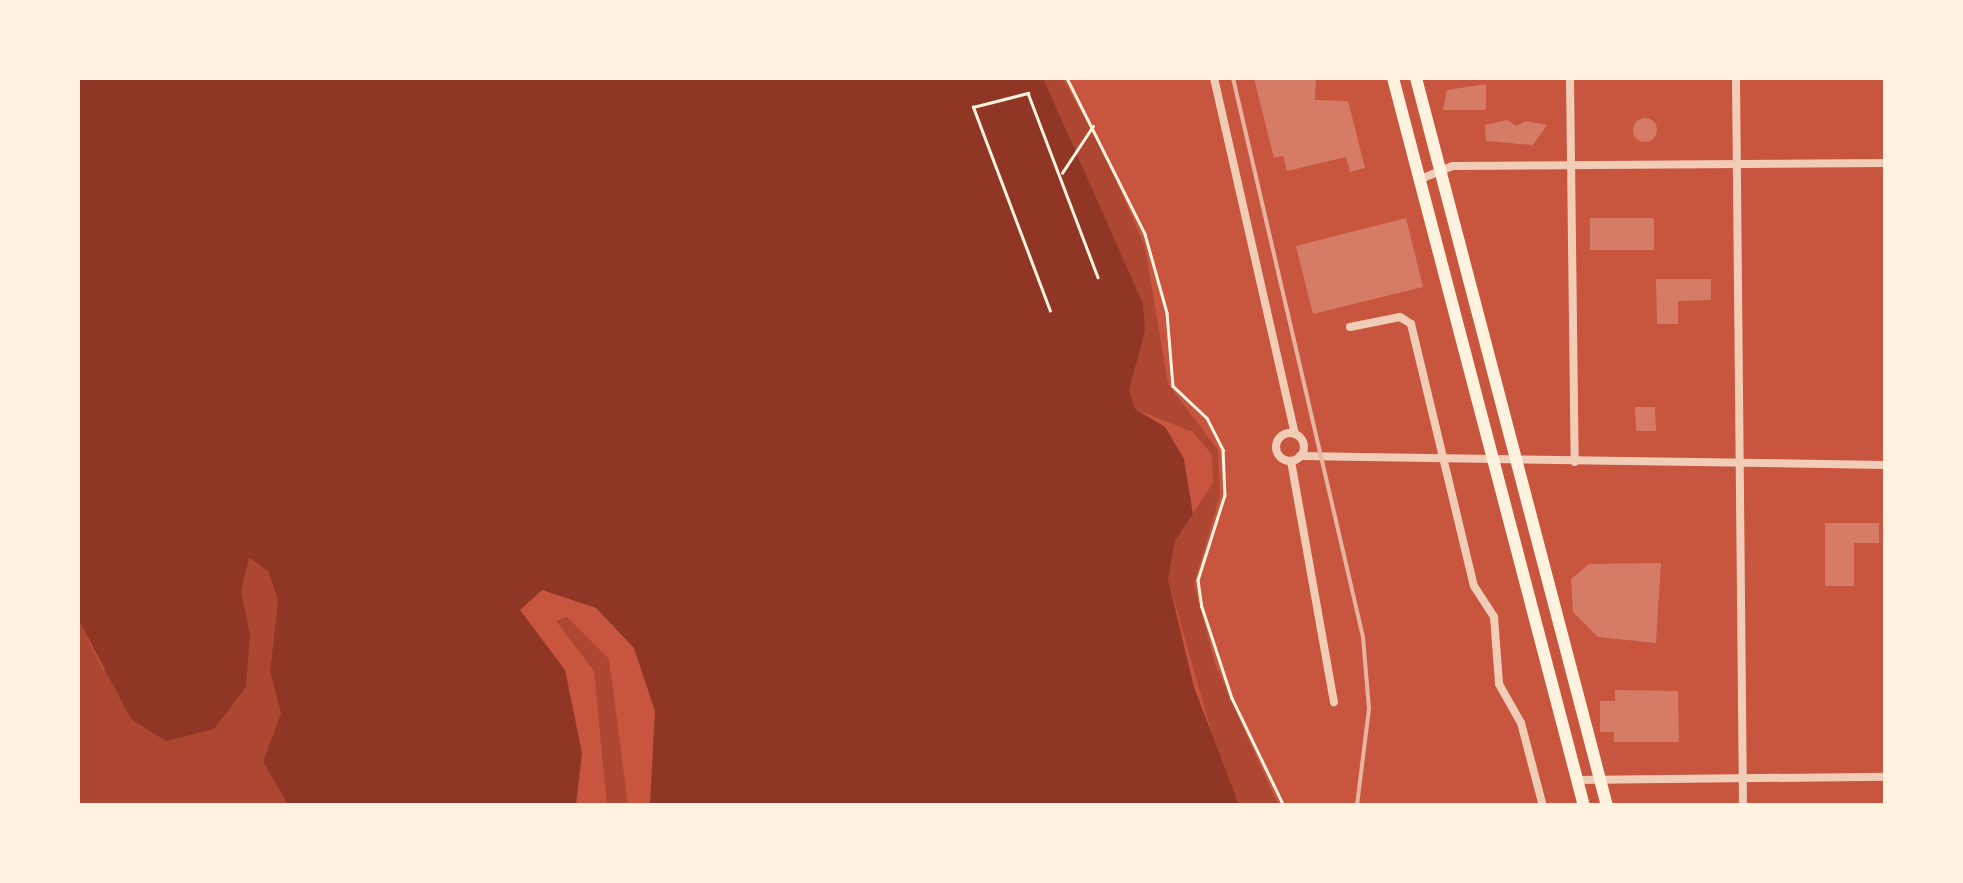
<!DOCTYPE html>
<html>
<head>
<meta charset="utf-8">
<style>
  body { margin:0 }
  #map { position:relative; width:1963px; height:883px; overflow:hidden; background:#c8553d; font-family:"Fira Sans Condensed",sans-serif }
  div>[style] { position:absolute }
  .green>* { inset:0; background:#ae4732 }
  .water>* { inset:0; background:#8f3625 }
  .building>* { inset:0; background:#d67c66 }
  .round { border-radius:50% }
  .path>* { height:2.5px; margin:-1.25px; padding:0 1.25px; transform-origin:1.25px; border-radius:1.25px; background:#fff3e0 }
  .minor>* { height:8px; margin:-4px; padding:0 4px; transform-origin:4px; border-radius:4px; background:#f1ccb7 }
  .minor>.ring { margin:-4px; padding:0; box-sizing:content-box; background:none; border:8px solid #f1ccb7; border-radius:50% }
  .primary>* { height:12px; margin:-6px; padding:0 6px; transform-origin:6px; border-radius:6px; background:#fff3e0 }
  .rail>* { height:4px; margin:-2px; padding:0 2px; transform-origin:2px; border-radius:2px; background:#e9b49f }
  span { translate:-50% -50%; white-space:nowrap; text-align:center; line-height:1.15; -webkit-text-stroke:10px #fff3e0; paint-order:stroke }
  .frame { position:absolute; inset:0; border:80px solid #fff3e0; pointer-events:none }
</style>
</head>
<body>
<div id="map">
  <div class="green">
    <i style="clip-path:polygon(1043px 78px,1062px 78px,1104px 152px,1145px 247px,1168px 384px,1218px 450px,1220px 495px,1194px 584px,1216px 666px,1278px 805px,1239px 805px,1229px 794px,1168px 579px,1175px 541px,1213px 483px,1212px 455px,1193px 432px,1135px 409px,1129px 390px,1145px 332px)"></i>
    <i style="clip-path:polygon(248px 558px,268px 571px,278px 600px,270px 672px,281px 713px,263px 762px,288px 805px,78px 805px,78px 619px,103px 670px,250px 634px,241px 591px)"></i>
    <i style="clip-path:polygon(567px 617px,609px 659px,628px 805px,607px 805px,594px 671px,556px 621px)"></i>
  </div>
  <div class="water">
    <i style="clip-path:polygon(78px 78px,1043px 78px,1143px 304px,1145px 332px,1129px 390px,1135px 409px,1165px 427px,1184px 459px,1193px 514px,1175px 541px,1168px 579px,1194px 687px,1239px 805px,650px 805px,655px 711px,634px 648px,596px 608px,542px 590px,520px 610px,565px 670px,582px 753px,576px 805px,288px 805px,263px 762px,281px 713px,270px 672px,278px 600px,268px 571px,249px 558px,241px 591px,250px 634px,246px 687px,214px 729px,166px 741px,131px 719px,78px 619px)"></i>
  </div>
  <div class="building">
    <i style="clip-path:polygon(1254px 78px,1316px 78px,1315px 100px,1348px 101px,1365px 168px,1350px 172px,1346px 157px,1287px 171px,1283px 156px,1274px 158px)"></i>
    <i style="clip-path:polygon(1486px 84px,1486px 110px,1443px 110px,1447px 90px)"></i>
    <i class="round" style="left:1633px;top:118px;width:24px;height:24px"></i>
    <i style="clip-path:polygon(1507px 120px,1516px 126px,1526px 121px,1547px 125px,1533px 145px,1486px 141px,1485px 125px)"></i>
    <i style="clip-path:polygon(1406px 218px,1423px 287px,1313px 314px,1296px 246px)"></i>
    <i style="clip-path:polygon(1590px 218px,1654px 218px,1654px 250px,1590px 250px)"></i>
    <i style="clip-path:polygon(1656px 279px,1711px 279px,1711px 300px,1678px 301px,1678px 324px,1657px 324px)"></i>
    <i style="clip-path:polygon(1635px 407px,1655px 407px,1656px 431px,1636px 431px)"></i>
    <i style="clip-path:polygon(1825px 523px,1879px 523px,1879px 543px,1854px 543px,1854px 586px,1825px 586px)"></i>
    <i style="clip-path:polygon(1661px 563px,1656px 643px,1598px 637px,1573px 612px,1571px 579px,1589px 564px)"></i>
    <i style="clip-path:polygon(1615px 690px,1678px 691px,1679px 742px,1614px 742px,1614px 732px,1600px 732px,1600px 701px,1615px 701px)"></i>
  </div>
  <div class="path">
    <i style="left:1067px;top:78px;width:174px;rotate:63.4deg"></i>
    <i style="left:1145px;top:234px;width:82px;rotate:74.4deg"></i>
    <i style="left:1167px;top:313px;width:73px;rotate:85.3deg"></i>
    <i style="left:1173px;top:386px;width:47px;rotate:43.3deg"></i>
    <i style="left:1207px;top:418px;width:36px;rotate:63deg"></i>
    <i style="left:1223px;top:450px;width:45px;rotate:87.5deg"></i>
    <i style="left:1225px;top:495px;width:89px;rotate:107.6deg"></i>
    <i style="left:1198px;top:580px;width:27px;rotate:82deg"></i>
    <i style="left:1202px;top:607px;width:96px;rotate:71.8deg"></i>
    <i style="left:1232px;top:698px;width:120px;rotate:64.3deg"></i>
    <i style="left:1062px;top:173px;width:56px;rotate:-56.6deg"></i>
    <i style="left:1050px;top:311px;width:218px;rotate:-110.7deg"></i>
    <i style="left:973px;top:107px;width:57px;rotate:-14.3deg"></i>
    <i style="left:1028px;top:93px;width:197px;rotate:69.2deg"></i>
  </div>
  <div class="minor">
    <i style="left:1214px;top:78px;width:365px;rotate:77.2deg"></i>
    <i style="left:1570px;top:78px;width:384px;rotate:89.3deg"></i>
    <i style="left:1736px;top:78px;width:728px;rotate:89.45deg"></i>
    <i style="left:1418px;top:180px;width:38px;rotate:-22deg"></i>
    <i style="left:1453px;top:166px;width:433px;rotate:-0.4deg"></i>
    <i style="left:1350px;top:327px;width:51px;rotate:-11.3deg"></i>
    <i style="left:1400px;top:317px;width:13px;rotate:32deg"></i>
    <i style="left:1411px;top:324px;width:269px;rotate:76.5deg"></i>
    <i style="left:1474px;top:586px;width:37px;rotate:57deg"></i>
    <i style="left:1494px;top:617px;width:67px;rotate:85.7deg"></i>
    <i style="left:1499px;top:684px;width:45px;rotate:60.6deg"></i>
    <i style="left:1521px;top:723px;width:86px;rotate:75.2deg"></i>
    <i class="ring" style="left:1276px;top:433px;width:20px;height:20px"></i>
    <i style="left:1300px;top:456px;width:586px;rotate:0.88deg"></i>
    <i style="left:1291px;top:461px;width:245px;rotate:79.9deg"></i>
    <i style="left:1576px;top:780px;width:310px;rotate:-0.6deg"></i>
  </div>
  <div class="primary">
    <i style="left:1393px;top:78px;width:753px;rotate:75.3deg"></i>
    <i style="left:1416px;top:78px;width:753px;rotate:75.3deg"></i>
  </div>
  <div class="rail">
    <i style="left:1233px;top:78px;width:574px;rotate:76.91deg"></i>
    <i style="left:1363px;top:637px;width:72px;rotate:85.2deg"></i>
    <i style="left:1369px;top:709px;width:98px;rotate:97.1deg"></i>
  </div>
  <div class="frame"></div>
</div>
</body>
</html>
